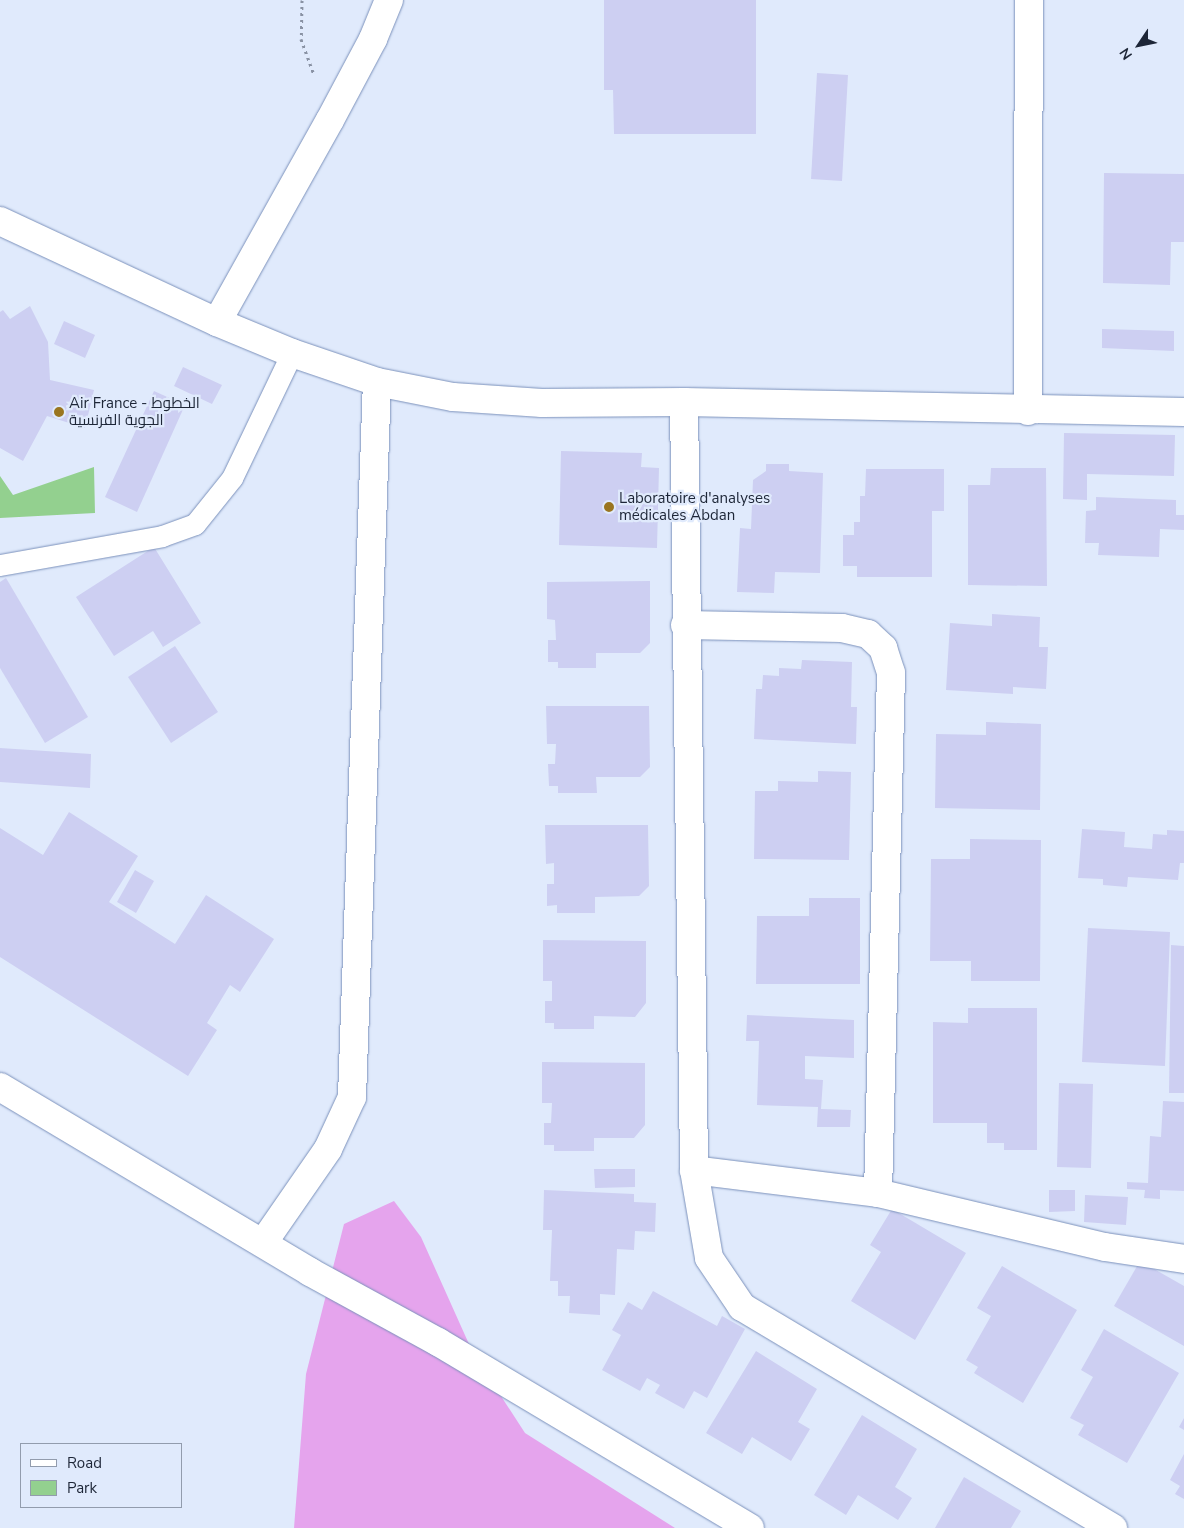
<!DOCTYPE html>
<html>
<head>
<meta charset="utf-8">
<style>
  body { margin:0 }
  #map { position:relative; width:1184px; height:1528px; overflow:hidden; background:#e0eafc; font-family:"Nunito Sans",Cairo,sans-serif }
  div>[style] { position:absolute }
  .green>* { inset:0; background:#93d08f }
  .water>* { inset:0; background:#e5a4ed }
  .building>* { inset:0; background:#cdcff2 }
  .path>* { height:3px; margin-top:-1.5px; transform-origin:0; background:repeating-linear-gradient(90deg,#8992a4 0 2.5px,transparent 0 6.5px) }
  .roads { filter:drop-shadow(0 0 1px #7b91bb) drop-shadow(0 0 1px #7b91bb) }
  .service>* { height:21px; margin:-10.5px; padding:0 10.5px; transform-origin:10.5px; border-radius:10.5px; background:#fff }
  .minor>* { height:28px; margin:-14px; padding:0 14px; transform-origin:14px; border-radius:14px; background:#fff }
  .tertiary>* { height:28px; margin:-14px; padding:0 14px; transform-origin:14px; border-radius:14px; background:#fff }
  .dots>* { width:14px; height:14px; translate:-50% -50%; box-sizing:border-box; border:2px solid #e0eafc; border-radius:50% }
  span { translate:-50% -50%; white-space:nowrap; text-align:center; line-height:1.15; -webkit-text-stroke:4.5px #e0eafc; paint-order:stroke }
  .poi-label { font-size:15px; color:#1d2637 }
  .left { translate:0 -50%; text-align:left }
  .legend { position:absolute; left:20px; top:1443px; width:162px; height:65px; box-sizing:border-box; background:#e0eafc; border:1px solid #929cad; margin:0; padding:6px 9px; list-style:none; font-size:15px; color:#1d2637 }
  .legend li { display:flex; align-items:center; gap:10px; height:25px }
  .legend b { width:25px; border:1px solid #929cad }
  .north { position:absolute; left:1114px; top:20px; width:50px; height:50px; -webkit-text-stroke:4px #e0eafc; paint-order:stroke; rotate:236deg; font-size:14px; font-weight:700; line-height:20px; text-align:center; color:#1d2637 }
  .north::after { content:''; display:block; margin:auto; width:18px; height:22px; background:#1d2637; clip-path:polygon(50% 0,100% 100%,50% 72%,0 100%) }
</style>
</head>
<body>
<div id="map">
  <div class="green">
    <i style="clip-path:polygon(94px 467px,95px 513px,0 518px,0 476px,13px 495px)"></i>
  </div>
  <div class="water">
    <i style="clip-path:polygon(394px 1201px,421px 1237px,473px 1353px,525px 1433px,675px 1528px,294px 1528px,306px 1374px,344px 1224px)"></i>
  </div>
  <div class="building">
    <i style="clip-path:polygon(604px 0,756px 0,756px 134px,614px 134px,613px 90px,604px 90px)"></i>
    <i style="clip-path:polygon(817px 73px,848px 75px,842px 181px,811px 179px)"></i>
    <i style="clip-path:polygon(1104px 173px,1184px 174px,1184px 242px,1171px 242px,1170px 285px,1103px 283px)"></i>
    <i style="clip-path:polygon(30px 306px,48px 342px,50px 380px,94px 390px,85px 428px,47px 416px,23px 461px,0 448px,0 312px,3px 310px,10px 319px)"></i>
    <i style="clip-path:polygon(64px 321px,95px 335px,85px 358px,54px 344px)"></i>
    <i style="clip-path:polygon(1102px 329px,1174px 331px,1174px 351px,1102px 348px)"></i>
    <i style="clip-path:polygon(183px 367px,222px 385px,212px 404px,174px 386px)"></i>
    <i style="clip-path:polygon(154px 391px,185px 405px,137px 512px,105px 497px)"></i>
    <i style="clip-path:polygon(1064px 433px,1175px 435px,1174px 476px,1087px 474px,1087px 500px,1063px 499px)"></i>
    <i style="clip-path:polygon(561px 451px,642px 453px,641px 467px,659px 468px,657px 548px,559px 545px)"></i>
    <i style="clip-path:polygon(766px 464px,789px 464px,789px 471px,823px 473px,820px 573px,775px 572px,774px 593px,737px 592px,740px 528px,751px 529px,753px 480px,766px 471px)"></i>
    <i style="clip-path:polygon(991px 468px,1046px 468px,1047px 586px,968px 585px,968px 485px,990px 485px)"></i>
    <i style="clip-path:polygon(866px 469px,944px 469px,944px 511px,932px 511px,932px 577px,857px 577px,857px 566px,843px 566px,843px 535px,854px 535px,854px 522px,860px 522px,860px 496px,865px 496px)"></i>
    <i style="clip-path:polygon(1096px 497px,1176px 500px,1176px 515px,1184px 515px,1184px 530px,1160px 529px,1159px 557px,1098px 555px,1099px 543px,1085px 543px,1086px 511px,1096px 510px)"></i>
    <i style="clip-path:polygon(154px 547px,201px 623px,163px 647px,153px 631px,114px 656px,76px 597px)"></i>
    <i style="clip-path:polygon(6px 578px,88px 717px,45px 743px,0 668px,0 582px)"></i>
    <i style="clip-path:polygon(650px 581px,650px 643px,640px 653px,596px 653px,596px 668px,558px 668px,558px 662px,548px 662px,548px 640px,556px 640px,555px 620px,547px 619px,547px 582px)"></i>
    <i style="clip-path:polygon(992px 614px,1040px 617px,1039px 647px,1048px 647px,1046px 689px,1013px 687px,1013px 694px,946px 690px,950px 623px,992px 626px)"></i>
    <i style="clip-path:polygon(175px 646px,218px 712px,171px 743px,128px 677px)"></i>
    <i style="clip-path:polygon(802px 660px,852px 662px,851px 707px,857px 707px,856px 744px,754px 739px,756px 689px,762px 689px,763px 675px,779px 676px,779px 668px,801px 669px)"></i>
    <i style="clip-path:polygon(546px 706px,649px 706px,650px 767px,640px 777px,596px 777px,597px 793px,558px 793px,558px 786px,549px 786px,548px 764px,555px 764px,556px 744px,547px 744px)"></i>
    <i style="clip-path:polygon(986px 722px,1041px 724px,1040px 810px,935px 808px,936px 734px,986px 735px)"></i>
    <i style="clip-path:polygon(0 748px,91px 754px,90px 788px,0 782px)"></i>
    <i style="clip-path:polygon(818px 771px,851px 772px,849px 860px,754px 859px,755px 791px,778px 791px,778px 781px,818px 782px)"></i>
    <i style="clip-path:polygon(69px 812px,138px 856px,109px 902px,175px 944px,206px 895px,274px 939px,240px 992px,230px 985px,207px 1023px,217px 1030px,188px 1076px,0 957px,0 828px,43px 855px)"></i>
    <i style="clip-path:polygon(545px 825px,648px 825px,649px 886px,639px 896px,595px 897px,595px 913px,557px 913px,557px 905px,547px 906px,547px 884px,554px 884px,554px 863px,546px 864px)"></i>
    <i style="clip-path:polygon(1082px 829px,1125px 832px,1124px 847px,1152px 849px,1153px 834px,1167px 835px,1167px 830px,1184px 831px,1184px 863px,1180px 863px,1178px 880px,1128px 877px,1127px 887px,1103px 885px,1103px 879px,1078px 878px)"></i>
    <i style="clip-path:polygon(970px 839px,1041px 840px,1040px 981px,971px 981px,971px 961px,930px 961px,931px 859px,970px 859px)"></i>
    <i style="clip-path:polygon(135px 870px,154px 881px,136px 913px,117px 902px)"></i>
    <i style="clip-path:polygon(809px 898px,860px 898px,860px 984px,756px 984px,757px 916px,809px 916px)"></i>
    <i style="clip-path:polygon(1088px 928px,1170px 932px,1165px 1066px,1082px 1062px)"></i>
    <i style="clip-path:polygon(543px 940px,646px 941px,646px 1003px,635px 1017px,594px 1016px,594px 1029px,554px 1029px,554px 1023px,545px 1023px,545px 1001px,552px 1001px,552px 981px,543px 981px)"></i>
    <i style="clip-path:polygon(1171px 945px,1184px 946px,1184px 1093px,1169px 1093px)"></i>
    <i style="clip-path:polygon(968px 1008px,1037px 1008px,1037px 1150px,1004px 1150px,1004px 1143px,987px 1143px,987px 1123px,933px 1123px,933px 1022px,968px 1023px)"></i>
    <i style="clip-path:polygon(747px 1015px,854px 1020px,854px 1058px,805px 1056px,805px 1079px,823px 1080px,821px 1109px,851px 1110px,850px 1127px,817px 1127px,818px 1107px,757px 1105px,759px 1041px,746px 1041px)"></i>
    <i style="clip-path:polygon(542px 1062px,645px 1063px,645px 1125px,634px 1138px,594px 1138px,594px 1151px,554px 1151px,554px 1145px,544px 1145px,544px 1123px,551px 1123px,552px 1103px,542px 1103px)"></i>
    <i style="clip-path:polygon(1059px 1083px,1093px 1084px,1091px 1168px,1057px 1167px)"></i>
    <i style="clip-path:polygon(1163px 1101px,1184px 1102px,1184px 1191px,1160px 1190px,1160px 1199px,1144px 1198px,1145px 1190px,1127px 1189px,1127px 1182px,1148px 1183px,1150px 1136px,1161px 1137px)"></i>
    <i style="clip-path:polygon(594px 1169px,635px 1169px,635px 1187px,595px 1188px)"></i>
    <i style="clip-path:polygon(544px 1190px,634px 1194px,634px 1202px,656px 1203px,655px 1232px,635px 1231px,634px 1250px,617px 1249px,615px 1295px,600px 1294px,600px 1315px,569px 1313px,570px 1296px,558px 1296px,558px 1281px,550px 1281px,552px 1230px,543px 1230px)"></i>
    <i style="clip-path:polygon(1049px 1190px,1075px 1190px,1075px 1211px,1049px 1212px)"></i>
    <i style="clip-path:polygon(1085px 1195px,1128px 1197px,1126px 1225px,1084px 1222px)"></i>
    <i style="clip-path:polygon(892px 1209px,966px 1253px,915px 1340px,851px 1301px,881px 1252px,870px 1245px)"></i>
    <i style="clip-path:polygon(1140px 1261px,1184px 1286px,1184px 1346px,1114px 1306px)"></i>
    <i style="clip-path:polygon(1002px 1266px,1077px 1310px,1023px 1403px,974px 1373px,978px 1367px,966px 1360px,991px 1316px,977px 1308px)"></i>
    <i style="clip-path:polygon(653px 1291px,717px 1326px,722px 1316px,745px 1329px,707px 1398px,694px 1391px,684px 1409px,655px 1393px,660px 1385px,647px 1378px,640px 1391px,602px 1370px,621px 1335px,612px 1330px,628px 1302px,642px 1310px)"></i>
    <i style="clip-path:polygon(1104px 1329px,1179px 1373px,1127px 1463px,1078px 1435px,1084px 1425px,1070px 1418px,1093px 1377px,1081px 1370px)"></i>
    <i style="clip-path:polygon(756px 1351px,817px 1389px,798px 1422px,810px 1429px,791px 1461px,752px 1437px,742px 1454px,706px 1433px)"></i>
    <i style="clip-path:polygon(862px 1415px,917px 1449px,895px 1487px,912px 1498px,898px 1520px,858px 1495px,846px 1515px,814px 1495px)"></i>
    <i style="clip-path:polygon(1184px 1418px,1184px 1430px,1179px 1427px)"></i>
    <i style="clip-path:polygon(1184px 1454px,1184px 1499px,1175px 1494px,1180px 1486px,1170px 1480px)"></i>
    <i style="clip-path:polygon(964px 1477px,1021px 1511px,1011px 1528px,935px 1528px)"></i>
  </div>
  <div class="path">
    <i style="left:302px;top:0;width:39px;rotate:91deg"></i>
    <i style="left:301px;top:39px;width:38px;rotate:70deg"></i>
  </div>
  <div class="roads">
    <div class="service">
      <i style="left:0;top:565px;width:165px;rotate:-10.1deg"></i>
      <i style="left:162px;top:536px;width:35px;rotate:-20deg"></i>
      <i style="left:195px;top:524px;width:59px;rotate:-51.2deg"></i>
      <i style="left:232px;top:478px;width:139px;rotate:-64.4deg"></i>
    </div>
    <div class="minor">
      <i style="left:217px;top:322px;width:231px;rotate:-60.8deg"></i>
      <i style="left:330px;top:120px;width:92px;rotate:-62deg"></i>
      <i style="left:373px;top:39px;width:42px;rotate:-67.7deg"></i>
      <i style="left:684px;top:402px;width:768px;rotate:89.25deg"></i>
      <i style="left:694px;top:1170px;width:89px;rotate:80.3deg"></i>
      <i style="left:709px;top:1258px;width:59px;rotate:56deg"></i>
      <i style="left:742px;top:1307px;width:432px;rotate:30.8deg"></i>
      <i style="left:1028px;top:411px;width:411px;rotate:-89.9deg"></i>
      <i style="left:685px;top:625px;width:157px;rotate:1.1deg"></i>
      <i style="left:842px;top:628px;width:27px;rotate:13deg"></i>
      <i style="left:868px;top:634px;width:21px;rotate:43deg"></i>
      <i style="left:883px;top:648px;width:26px;rotate:72deg"></i>
      <i style="left:891px;top:673px;width:520px;rotate:91.43deg"></i>
      <i style="left:0;top:1087px;width:361px;rotate:30.8deg"></i>
      <i style="left:310px;top:1272px;width:146px;rotate:28.7deg"></i>
      <i style="left:438px;top:1342px;width:363px;rotate:30.8deg"></i>
      <i style="left:694px;top:1170px;width:185px;rotate:7.1deg"></i>
      <i style="left:878px;top:1193px;width:233px;rotate:13.4deg"></i>
      <i style="left:1105px;top:1247px;width:80px;rotate:8.6deg"></i>
      <i style="left:263px;top:1243px;width:114px;rotate:-55.3deg"></i>
      <i style="left:328px;top:1149px;width:57px;rotate:-65.2deg"></i>
      <i style="left:352px;top:1097px;width:715px;rotate:-88deg"></i>
    </div>
    <div class="tertiary">
      <i style="left:0;top:221px;width:239px;rotate:25deg"></i>
      <i style="left:217px;top:322px;width:81px;rotate:22.5deg"></i>
      <i style="left:292px;top:353px;width:90px;rotate:18.8deg"></i>
      <i style="left:377px;top:382px;width:77px;rotate:11.2deg"></i>
      <i style="left:453px;top:397px;width:89px;rotate:3.9deg"></i>
      <i style="left:542px;top:403px;width:142px;rotate:-0.4deg"></i>
      <i style="left:684px;top:402px;width:500px;rotate:1.15deg"></i>
    </div>
  </div>
  <div class="dots">
    <i style="left:59px;top:412px;background:#9a7520"></i>
    <i style="left:609px;top:507px;background:#9a7520"></i>
  </div>
  <div class="poi-label">
    <span class="left" style="left:69px;top:412px">Air France - الخطوط<br>الجوية الفرنسية</span>
    <span class="left" style="left:619px;top:507px">Laboratoire d'analyses<br>médicales Abdan</span>
  </div>
  <ul class="legend">
  <li><b style="height:6px;background:#fff"></b>Road</li>
  <li><b style="height:14px;background:#93d08f"></b>Park</li>
  </ul>
  <div class="north">N</div>
</div>
</body>
</html>
